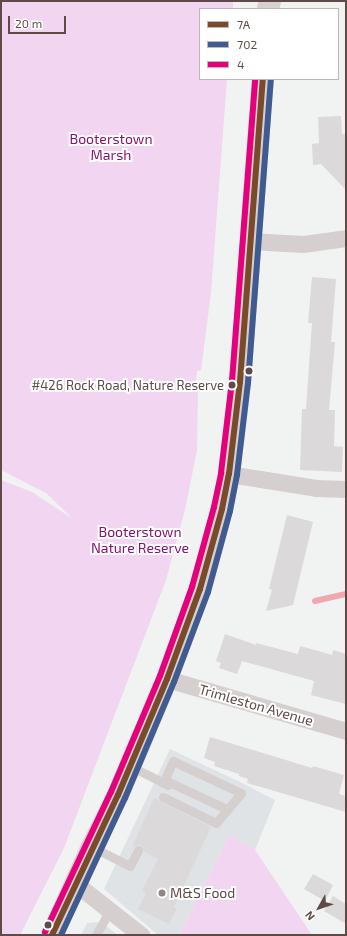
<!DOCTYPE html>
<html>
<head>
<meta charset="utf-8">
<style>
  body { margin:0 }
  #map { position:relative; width:347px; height:936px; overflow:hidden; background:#f1f2f2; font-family:"Exo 2",sans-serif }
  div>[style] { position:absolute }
  .commercial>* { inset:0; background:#dfe3e6 }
  .green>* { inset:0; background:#f2d5f0 }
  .stream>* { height:6px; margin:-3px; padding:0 3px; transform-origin:3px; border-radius:3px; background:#f1a7b0 }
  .building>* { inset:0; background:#dbd9d9 }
  .lane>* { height:9px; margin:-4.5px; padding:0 4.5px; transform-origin:4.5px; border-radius:4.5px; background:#d5d0cf }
  .street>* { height:17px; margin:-8.5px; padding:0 8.5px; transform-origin:8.5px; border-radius:8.5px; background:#d5d0cf }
  .secondary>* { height:22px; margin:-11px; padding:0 11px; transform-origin:11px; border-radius:11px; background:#d6d1d0 }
  .bus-1>* { height:6px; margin:-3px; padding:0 3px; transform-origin:3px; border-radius:3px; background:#7a4b2a }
  .bus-2>* { height:6px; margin:-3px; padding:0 3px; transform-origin:3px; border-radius:3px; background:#3f5b92 }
  .bus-3>* { height:6px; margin:-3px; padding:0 3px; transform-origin:3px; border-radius:3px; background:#e5007d }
  .dots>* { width:11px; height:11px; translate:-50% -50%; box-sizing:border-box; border:2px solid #fff; border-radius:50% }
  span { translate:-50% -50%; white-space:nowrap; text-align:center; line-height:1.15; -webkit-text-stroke:4px #fff; paint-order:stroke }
  .bus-label { font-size:13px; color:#5f4a47 }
  .right { translate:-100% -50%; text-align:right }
  .park-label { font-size:14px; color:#861272 }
  .street-label { font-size:14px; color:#5f4a47 }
  .poi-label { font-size:14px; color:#5f4a47 }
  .left { translate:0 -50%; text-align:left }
  .frame { position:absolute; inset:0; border:2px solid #5f4a47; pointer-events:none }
  .legend { position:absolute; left:199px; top:8px; width:140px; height:72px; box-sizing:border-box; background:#fff; border:1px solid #bfb7b5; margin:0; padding:5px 7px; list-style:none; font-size:12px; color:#5f4a47 }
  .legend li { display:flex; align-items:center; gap:8px; height:20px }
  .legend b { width:20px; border:1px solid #bfb7b5 }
  .north { position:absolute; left:299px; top:888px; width:40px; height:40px; -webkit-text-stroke:3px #fff; paint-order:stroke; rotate:230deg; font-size:11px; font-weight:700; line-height:16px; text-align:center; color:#5f4a47 }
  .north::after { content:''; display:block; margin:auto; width:14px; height:18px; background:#5f4a47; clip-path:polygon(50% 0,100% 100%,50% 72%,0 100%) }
  .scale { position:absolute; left:8px; top:16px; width:58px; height:18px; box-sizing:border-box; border:2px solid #5f4a47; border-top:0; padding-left:5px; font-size:12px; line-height:14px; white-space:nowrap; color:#5f4a47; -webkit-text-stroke:3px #fff; paint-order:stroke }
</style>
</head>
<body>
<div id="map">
  <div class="commercial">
    <i style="clip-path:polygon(170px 749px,242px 783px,275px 800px,255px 850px,229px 835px,179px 935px,158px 935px,104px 889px)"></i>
    <i style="clip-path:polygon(101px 922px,118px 935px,81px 935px,87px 923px)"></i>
  </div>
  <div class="green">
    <i style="clip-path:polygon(1px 1px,233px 1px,233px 9px,200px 9px,200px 79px,227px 79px,211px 293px,201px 370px,197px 371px,195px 390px,198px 391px,197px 450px,185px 510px,166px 580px,64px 848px,20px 935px,1px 935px,1px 480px,32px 492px,73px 519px,46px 493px,1px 470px)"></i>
    <i style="clip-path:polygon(229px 835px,255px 850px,312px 935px,179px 935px)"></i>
  </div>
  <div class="stream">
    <i style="left:315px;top:601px;width:32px;rotate:-13deg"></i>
  </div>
  <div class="building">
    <i style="clip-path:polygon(341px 116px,342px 134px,346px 134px,346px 190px,321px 164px,313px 165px,312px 144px,319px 143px,318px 117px)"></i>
    <i style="clip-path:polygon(312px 277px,336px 279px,331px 342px,335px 342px,329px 410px,335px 410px,334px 446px,343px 447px,342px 472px,300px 470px,302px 409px,306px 409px,312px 323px,308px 323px)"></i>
    <i style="clip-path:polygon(287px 515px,313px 522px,293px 605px,266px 611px,272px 590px,269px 589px)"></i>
    <i style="clip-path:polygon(225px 634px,256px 645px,256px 643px,298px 654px,300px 646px,332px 655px,333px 650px,346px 654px,346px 704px,311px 695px,314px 681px,242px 661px,237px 674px,219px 668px,221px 663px,216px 661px)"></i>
    <i style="clip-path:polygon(210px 737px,312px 768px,313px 766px,344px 775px,339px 794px,346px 796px,346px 812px,247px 783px,248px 779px,239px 776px,239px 774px,214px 766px,215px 762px,204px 758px)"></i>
    <i style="clip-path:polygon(154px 798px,211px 827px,174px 907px,177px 908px,169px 924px,138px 909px,146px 893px,142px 891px,158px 859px,144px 852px,143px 847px,140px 845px,132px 847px)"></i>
    <i style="clip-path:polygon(313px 874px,333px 885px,325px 901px,304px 889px)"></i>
    <i style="clip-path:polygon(333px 896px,346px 904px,346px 924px,324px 911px)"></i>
  </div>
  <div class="lane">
    <i style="left:130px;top:766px;width:42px;rotate:26.6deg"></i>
    <i style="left:168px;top:785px;width:3px;rotate:-72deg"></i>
    <i style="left:169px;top:782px;width:64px;rotate:25deg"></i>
    <i style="left:163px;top:797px;width:59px;rotate:26.1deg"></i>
    <i style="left:216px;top:823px;width:39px;rotate:-50deg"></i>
    <i style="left:241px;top:793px;width:75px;rotate:-154.8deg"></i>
    <i style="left:173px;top:761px;width:24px;rotate:114deg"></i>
    <i style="left:92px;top:847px;width:42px;rotate:26.6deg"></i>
    <i style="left:130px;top:866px;width:18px;rotate:-63deg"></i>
    <i style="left:96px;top:935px;width:29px;rotate:-61deg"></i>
  </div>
  <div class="street">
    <i style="left:250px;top:241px;width:53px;rotate:3.2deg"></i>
    <i style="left:303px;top:244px;width:43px;rotate:-7.9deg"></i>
    <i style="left:229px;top:474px;width:88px;rotate:9.1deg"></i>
    <i style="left:316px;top:488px;width:30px;rotate:2deg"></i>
    <i style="left:167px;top:679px;width:186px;rotate:16.2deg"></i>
    <i style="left:76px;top:884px;width:83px;rotate:38.1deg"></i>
  </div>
  <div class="secondary">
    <i style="left:268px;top:9px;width:8px;rotate:-76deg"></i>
    <i style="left:52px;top:935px;width:97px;rotate:-65.6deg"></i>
    <i style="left:92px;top:847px;width:58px;rotate:-63.4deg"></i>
    <i style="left:118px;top:795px;width:126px;rotate:-67.1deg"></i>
    <i style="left:167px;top:679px;width:96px;rotate:-69.9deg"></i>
    <i style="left:200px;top:589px;width:83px;rotate:-74.6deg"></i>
    <i style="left:222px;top:509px;width:36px;rotate:-79deg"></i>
    <i style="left:229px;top:474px;width:93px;rotate:-83.2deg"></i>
    <i style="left:240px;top:382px;width:304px;rotate:-85.7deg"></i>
  </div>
  <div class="bus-1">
    <i style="left:52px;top:935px;width:155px;rotate:-64.8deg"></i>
    <i style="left:118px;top:795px;width:126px;rotate:-67.1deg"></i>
    <i style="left:167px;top:679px;width:96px;rotate:-69.9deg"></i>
    <i style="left:200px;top:589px;width:83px;rotate:-74.6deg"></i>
    <i style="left:222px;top:509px;width:36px;rotate:-79deg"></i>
    <i style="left:229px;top:474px;width:93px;rotate:-83.2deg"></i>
    <i style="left:240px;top:382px;width:304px;rotate:-85.7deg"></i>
  </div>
  <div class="bus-2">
    <i style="left:61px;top:935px;width:151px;rotate:-65deg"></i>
    <i style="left:125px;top:798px;width:126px;rotate:-67.1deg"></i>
    <i style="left:174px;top:682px;width:96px;rotate:-69.3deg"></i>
    <i style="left:208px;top:592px;width:84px;rotate:-74.8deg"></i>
    <i style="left:230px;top:511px;width:37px;rotate:-79deg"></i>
    <i style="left:237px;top:475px;width:93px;rotate:-83.2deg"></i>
    <i style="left:248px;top:383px;width:304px;rotate:-85.7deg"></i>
  </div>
  <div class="bus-3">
    <i style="left:45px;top:932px;width:155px;rotate:-64.8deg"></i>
    <i style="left:111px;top:792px;width:126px;rotate:-67.1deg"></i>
    <i style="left:160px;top:676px;width:95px;rotate:-70.2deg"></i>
    <i style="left:192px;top:587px;width:83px;rotate:-74.6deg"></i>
    <i style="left:214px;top:507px;width:35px;rotate:-78deg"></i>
    <i style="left:221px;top:473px;width:93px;rotate:-83.2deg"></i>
    <i style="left:232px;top:381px;width:303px;rotate:-85.6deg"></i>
  </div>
  <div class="dots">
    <i style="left:249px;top:371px;background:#5f4a47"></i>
    <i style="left:232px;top:385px;background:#5f4a47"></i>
    <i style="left:162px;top:893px;background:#928583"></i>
    <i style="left:48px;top:925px;background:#5f4a47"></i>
  </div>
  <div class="bus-label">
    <span class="right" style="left:224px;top:385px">#426 Rock Road, Nature Reserve</span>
  </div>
  <div class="park-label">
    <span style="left:111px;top:147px">Booterstown<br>Marsh</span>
    <span style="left:140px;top:540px">Booterstown<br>Nature Reserve</span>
  </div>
  <div class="street-label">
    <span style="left:256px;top:705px;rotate:16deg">Trimleston Avenue</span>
  </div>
  <div class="poi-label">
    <span class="left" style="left:170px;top:893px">M&amp;S Food</span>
  </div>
  <div class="frame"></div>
  <ul class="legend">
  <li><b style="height:5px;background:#7a4b2a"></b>7A</li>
  <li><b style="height:5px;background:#3f5b92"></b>702</li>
  <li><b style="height:5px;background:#e5007d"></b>4</li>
  </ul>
  <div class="north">N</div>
  <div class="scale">20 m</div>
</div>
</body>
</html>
